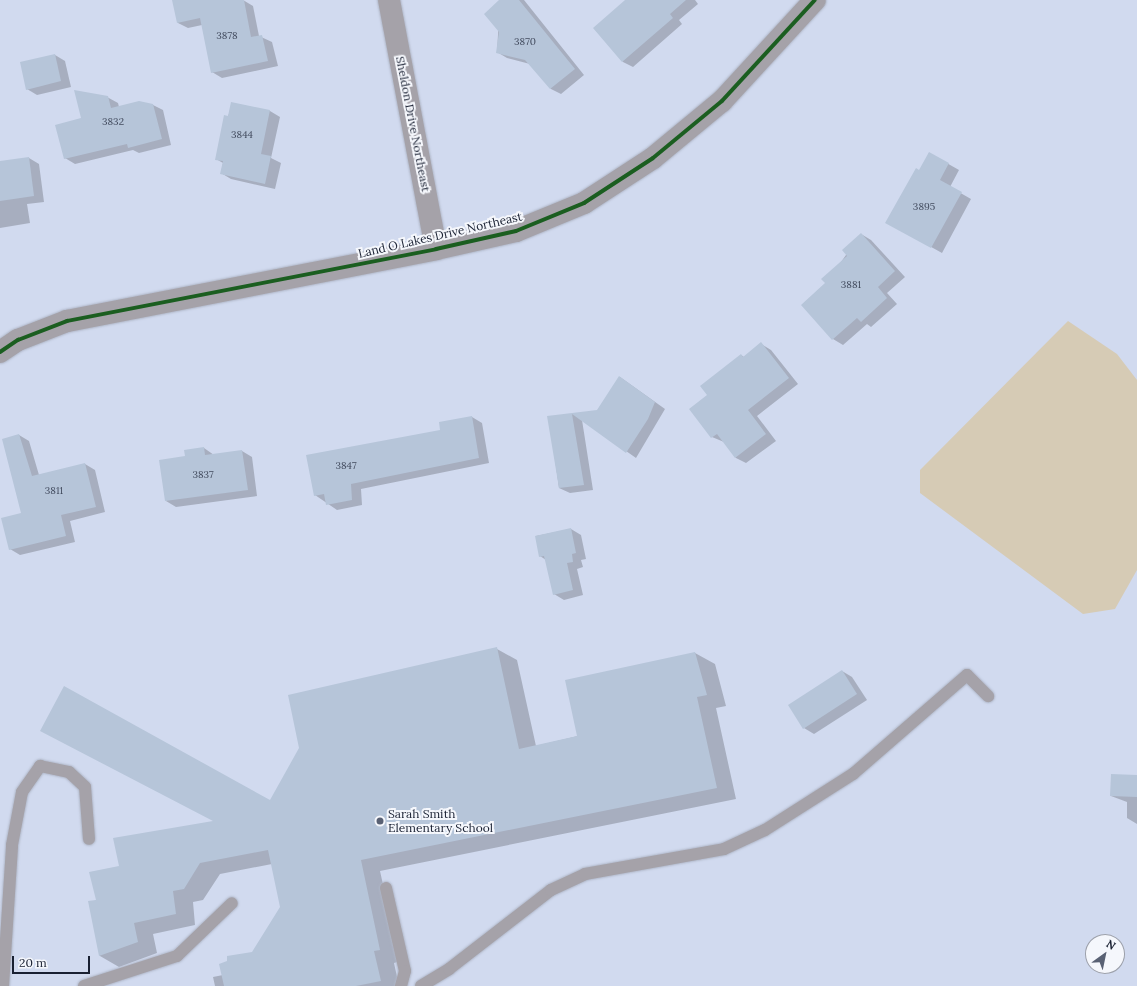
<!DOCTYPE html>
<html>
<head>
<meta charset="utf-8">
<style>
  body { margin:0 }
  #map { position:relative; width:1137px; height:986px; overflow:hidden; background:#d1daef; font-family:Lora,serif }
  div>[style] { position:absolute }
  .green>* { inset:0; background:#d6cbb5 }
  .shadow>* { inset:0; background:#0003 }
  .building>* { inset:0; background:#b6c5d9 }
  .roads { filter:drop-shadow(0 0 1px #afb6c7) drop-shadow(0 0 1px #afb6c7) }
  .service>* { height:12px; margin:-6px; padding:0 6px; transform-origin:6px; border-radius:6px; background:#a5a2a9 }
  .minor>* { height:22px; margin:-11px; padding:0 11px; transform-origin:11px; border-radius:11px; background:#a5a2a9 }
  .cycleway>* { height:4px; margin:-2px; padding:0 2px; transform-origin:2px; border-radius:2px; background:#1b5e20 }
  .dots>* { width:11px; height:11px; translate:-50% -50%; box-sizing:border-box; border:2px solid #f5f7fc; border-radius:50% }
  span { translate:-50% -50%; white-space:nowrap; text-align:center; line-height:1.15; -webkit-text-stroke:4px #f5f7fc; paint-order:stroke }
  .number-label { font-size:10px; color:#424b5e }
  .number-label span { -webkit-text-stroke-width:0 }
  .street-label { font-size:12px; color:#192032 }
  .poi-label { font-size:12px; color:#192032 }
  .left { translate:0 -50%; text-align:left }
  .north { position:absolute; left:1085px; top:934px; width:40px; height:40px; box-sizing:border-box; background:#f5f7fc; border:1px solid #9da1ab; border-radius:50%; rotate:33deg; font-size:11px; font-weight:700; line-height:16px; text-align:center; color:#192032 }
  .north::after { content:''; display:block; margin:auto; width:14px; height:18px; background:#596174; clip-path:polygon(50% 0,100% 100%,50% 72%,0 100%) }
  .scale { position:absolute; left:12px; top:956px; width:78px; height:18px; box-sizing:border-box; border:2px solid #192032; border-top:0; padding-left:5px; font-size:12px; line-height:14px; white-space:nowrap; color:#192032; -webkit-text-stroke:3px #f5f7fc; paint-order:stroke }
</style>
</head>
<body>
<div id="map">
  <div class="green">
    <i style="clip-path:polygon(1068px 321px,1117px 354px,1137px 380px,1137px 570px,1115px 609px,1083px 614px,920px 493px,920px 470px)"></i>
  </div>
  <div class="shadow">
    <i style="clip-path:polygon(173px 0,243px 0,253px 6px,259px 36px,272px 42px,278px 66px,222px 78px,212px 72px,202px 25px,188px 28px,178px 23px)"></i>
    <i style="clip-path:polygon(500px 0,524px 0,584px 75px,561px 94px,551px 89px,530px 64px,507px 58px,497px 52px)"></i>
    <i style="clip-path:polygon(627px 0,695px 0,698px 4px,679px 20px,682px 24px,633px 67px,623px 62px,594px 28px)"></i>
    <i style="clip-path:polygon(55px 55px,65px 61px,71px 87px,37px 95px,27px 89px)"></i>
    <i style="clip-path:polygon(107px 97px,118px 103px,119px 107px,153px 105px,163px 110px,171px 145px,139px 153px,133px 150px,75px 164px,65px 158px,82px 119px)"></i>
    <i style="clip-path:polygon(232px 103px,270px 111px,280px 117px,271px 158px,281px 163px,275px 189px,231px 179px,221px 173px,223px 163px,216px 159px)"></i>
    <i style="clip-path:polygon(929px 153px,959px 170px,950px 187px,971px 199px,942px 253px,897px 228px)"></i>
    <i style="clip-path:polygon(29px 158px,39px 164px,44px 202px,27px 204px,30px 223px,0 228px,0 162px)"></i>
    <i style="clip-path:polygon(861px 234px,871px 240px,905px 277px,887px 293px,897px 304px,871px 327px,867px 324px,843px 345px,833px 339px,802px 305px,826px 283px)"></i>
    <i style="clip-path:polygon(761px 344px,771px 350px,798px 384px,757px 416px,776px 441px,746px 463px,736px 458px,724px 442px,712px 437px,708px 395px,741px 355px,744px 357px)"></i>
    <i style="clip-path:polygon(620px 377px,665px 409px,636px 458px,582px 420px,593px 490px,570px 493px,559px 488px,549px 417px,597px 411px)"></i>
    <i style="clip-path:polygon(472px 417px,482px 423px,489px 463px,361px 489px,362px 505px,337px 510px,315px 495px)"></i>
    <i style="clip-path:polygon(19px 435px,29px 441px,39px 475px,85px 464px,95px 470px,105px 512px,70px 521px,75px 542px,20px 555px,10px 549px,22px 514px)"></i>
    <i style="clip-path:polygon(204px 448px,214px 455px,242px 451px,252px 457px,257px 496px,176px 507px,166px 501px)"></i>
    <i style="clip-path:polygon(571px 529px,581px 535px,586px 559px,581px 560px,583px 567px,577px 569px,583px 595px,564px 600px,554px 594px,546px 560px,540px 556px,536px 536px)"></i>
    <i style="clip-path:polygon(497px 649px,517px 660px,536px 746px,578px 736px,695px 653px,715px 664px,726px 706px,716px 708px,736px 799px,380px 871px,400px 961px,394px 963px,399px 986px,215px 986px,213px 977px,223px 975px,253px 952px,281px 907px,272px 864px,220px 874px,203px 900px,193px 902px,195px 925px,153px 934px,157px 953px,119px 967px,100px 956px,90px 902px,98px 900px,120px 866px,215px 822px,271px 801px)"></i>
    <i style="clip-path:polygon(842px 671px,852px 677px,867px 700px,814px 734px,804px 728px)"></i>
    <i style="clip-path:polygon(1137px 776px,1137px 824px,1127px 818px,1127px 802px,1111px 796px)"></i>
  </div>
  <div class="building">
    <i style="clip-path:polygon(172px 0,244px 0,251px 37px,262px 35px,268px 61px,211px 73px,200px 18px,177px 23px)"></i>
    <i style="clip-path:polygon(499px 0,519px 0,575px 69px,550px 89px,525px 60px,496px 53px,499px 32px,484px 14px)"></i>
    <i style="clip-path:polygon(625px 0,686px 0,670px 14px,673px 18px,622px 62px,593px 28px)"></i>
    <i style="clip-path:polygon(55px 54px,61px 81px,26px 90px,20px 62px)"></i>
    <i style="clip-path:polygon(74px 90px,108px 96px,111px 108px,139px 101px,153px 104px,162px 139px,128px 148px,127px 144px,64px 159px,55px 125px,81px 118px)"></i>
    <i style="clip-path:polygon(231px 102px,270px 110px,261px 154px,271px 156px,265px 184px,220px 174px,223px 161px,215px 160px,224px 115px,228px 116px)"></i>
    <i style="clip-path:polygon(929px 152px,949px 163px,940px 180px,962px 192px,931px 248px,885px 223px,916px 168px,919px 170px)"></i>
    <i style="clip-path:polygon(29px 157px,34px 196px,0 201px,0 161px)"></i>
    <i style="clip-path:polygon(861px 233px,895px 271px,878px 287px,887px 298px,861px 322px,857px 318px,832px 340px,801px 305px,825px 283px,821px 279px,847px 256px,842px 250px)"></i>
    <i style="clip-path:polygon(761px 342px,789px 378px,748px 410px,766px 434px,735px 458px,717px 434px,711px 438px,689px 409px,707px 395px,700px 386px,741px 354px,743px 357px)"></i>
    <i style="clip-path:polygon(619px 376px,655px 402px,648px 419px,626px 453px,572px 414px,584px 485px,559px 488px,547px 416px,597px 410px)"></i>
    <i style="clip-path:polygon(472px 416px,479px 458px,351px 484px,352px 500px,326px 505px,324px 494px,314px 496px,306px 455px,440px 430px,439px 422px)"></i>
    <i style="clip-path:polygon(19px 434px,32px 476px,85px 463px,96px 507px,61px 515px,66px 536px,9px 550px,1px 518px,21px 513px,2px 439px)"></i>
    <i style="clip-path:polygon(204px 447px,205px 455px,242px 450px,248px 490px,165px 501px,159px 460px,185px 456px,184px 450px)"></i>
    <i style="clip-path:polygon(571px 528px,576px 553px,572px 554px,573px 562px,567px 563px,573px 590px,553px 595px,544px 556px,539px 557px,535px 536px)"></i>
    <i style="clip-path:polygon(497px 647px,519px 749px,577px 736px,565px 680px,695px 652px,707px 695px,697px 697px,717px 788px,361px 860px,380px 950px,374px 951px,381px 981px,356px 986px,224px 986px,219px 964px,227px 961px,227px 956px,252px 952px,280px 907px,268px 850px,200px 863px,184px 889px,173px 891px,176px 914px,134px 923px,138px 942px,99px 956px,88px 901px,96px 900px,89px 872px,119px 866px,113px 838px,213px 821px,40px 731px,64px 686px,270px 800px,299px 748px,288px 695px)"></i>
    <i style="clip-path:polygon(842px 670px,857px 694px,803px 729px,788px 705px)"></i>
    <i style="clip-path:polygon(1111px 774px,1137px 775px,1137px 797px,1110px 796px)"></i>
  </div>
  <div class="roads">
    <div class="service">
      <i style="left:386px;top:888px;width:85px;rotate:77.1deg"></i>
      <i style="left:405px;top:971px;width:16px;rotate:105deg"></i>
      <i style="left:3px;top:986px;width:141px;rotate:-86.3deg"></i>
      <i style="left:12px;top:845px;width:54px;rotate:-79.3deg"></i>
      <i style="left:22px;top:792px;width:32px;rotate:-55deg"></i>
      <i style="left:40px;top:766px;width:30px;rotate:12deg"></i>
      <i style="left:69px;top:772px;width:22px;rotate:43deg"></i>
      <i style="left:85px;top:787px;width:52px;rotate:85.6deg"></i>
      <i style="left:84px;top:986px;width:98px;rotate:-17.9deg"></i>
      <i style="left:177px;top:956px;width:76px;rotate:-43.9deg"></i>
      <i style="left:421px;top:986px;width:33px;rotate:-31deg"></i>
      <i style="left:449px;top:969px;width:129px;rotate:-37.8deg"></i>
      <i style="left:551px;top:890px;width:38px;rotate:-25deg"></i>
      <i style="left:585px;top:874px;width:141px;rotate:-10.2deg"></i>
      <i style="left:724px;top:849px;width:45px;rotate:-24.9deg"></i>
      <i style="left:765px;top:830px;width:104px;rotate:-32.5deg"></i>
      <i style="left:853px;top:774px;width:151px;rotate:-41deg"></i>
      <i style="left:967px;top:675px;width:30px;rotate:45deg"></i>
    </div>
    <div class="minor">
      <i style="left:389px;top:0;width:253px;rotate:79.3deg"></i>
      <i style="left:0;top:352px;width:22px;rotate:-34deg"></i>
      <i style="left:18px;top:340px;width:53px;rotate:-21.2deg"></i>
      <i style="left:67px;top:321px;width:376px;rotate:-11deg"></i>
      <i style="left:436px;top:249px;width:82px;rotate:-12.7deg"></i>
      <i style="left:516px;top:231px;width:74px;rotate:-22.4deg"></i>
      <i style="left:584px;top:203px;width:82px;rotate:-33.1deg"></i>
      <i style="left:653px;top:158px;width:89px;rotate:-39.6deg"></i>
      <i style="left:722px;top:101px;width:137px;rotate:-47.4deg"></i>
    </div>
  </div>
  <div class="cycleway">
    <i style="left:0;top:352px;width:22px;rotate:-34deg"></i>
    <i style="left:18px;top:340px;width:53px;rotate:-21.2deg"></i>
    <i style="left:67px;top:321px;width:376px;rotate:-11deg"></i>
    <i style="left:436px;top:249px;width:82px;rotate:-12.7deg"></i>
    <i style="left:516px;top:231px;width:74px;rotate:-22.4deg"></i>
    <i style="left:584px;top:203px;width:82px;rotate:-33.1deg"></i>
    <i style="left:653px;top:158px;width:89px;rotate:-39.6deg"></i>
    <i style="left:722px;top:101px;width:137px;rotate:-47.4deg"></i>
  </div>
  <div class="dots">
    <i style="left:380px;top:821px;background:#596174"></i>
  </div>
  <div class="number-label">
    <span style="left:227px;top:36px">3878</span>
    <span style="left:525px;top:42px">3870</span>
    <span style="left:113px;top:122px">3832</span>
    <span style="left:242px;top:135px">3844</span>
    <span style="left:924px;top:207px">3895</span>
    <span style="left:851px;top:285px">3881</span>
    <span style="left:346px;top:466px">3847</span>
    <span style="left:203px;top:475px">3837</span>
    <span style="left:54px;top:491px">3811</span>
  </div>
  <div class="street-label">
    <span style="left:413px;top:124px;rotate:79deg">Sheldon Drive Northeast</span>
    <span style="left:440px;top:235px;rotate:-13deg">Land O Lakes Drive Northeast</span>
  </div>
  <div class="poi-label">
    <span class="left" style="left:388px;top:821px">Sarah Smith<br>Elementary School</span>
  </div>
  <div class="north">N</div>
  <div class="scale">20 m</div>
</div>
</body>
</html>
